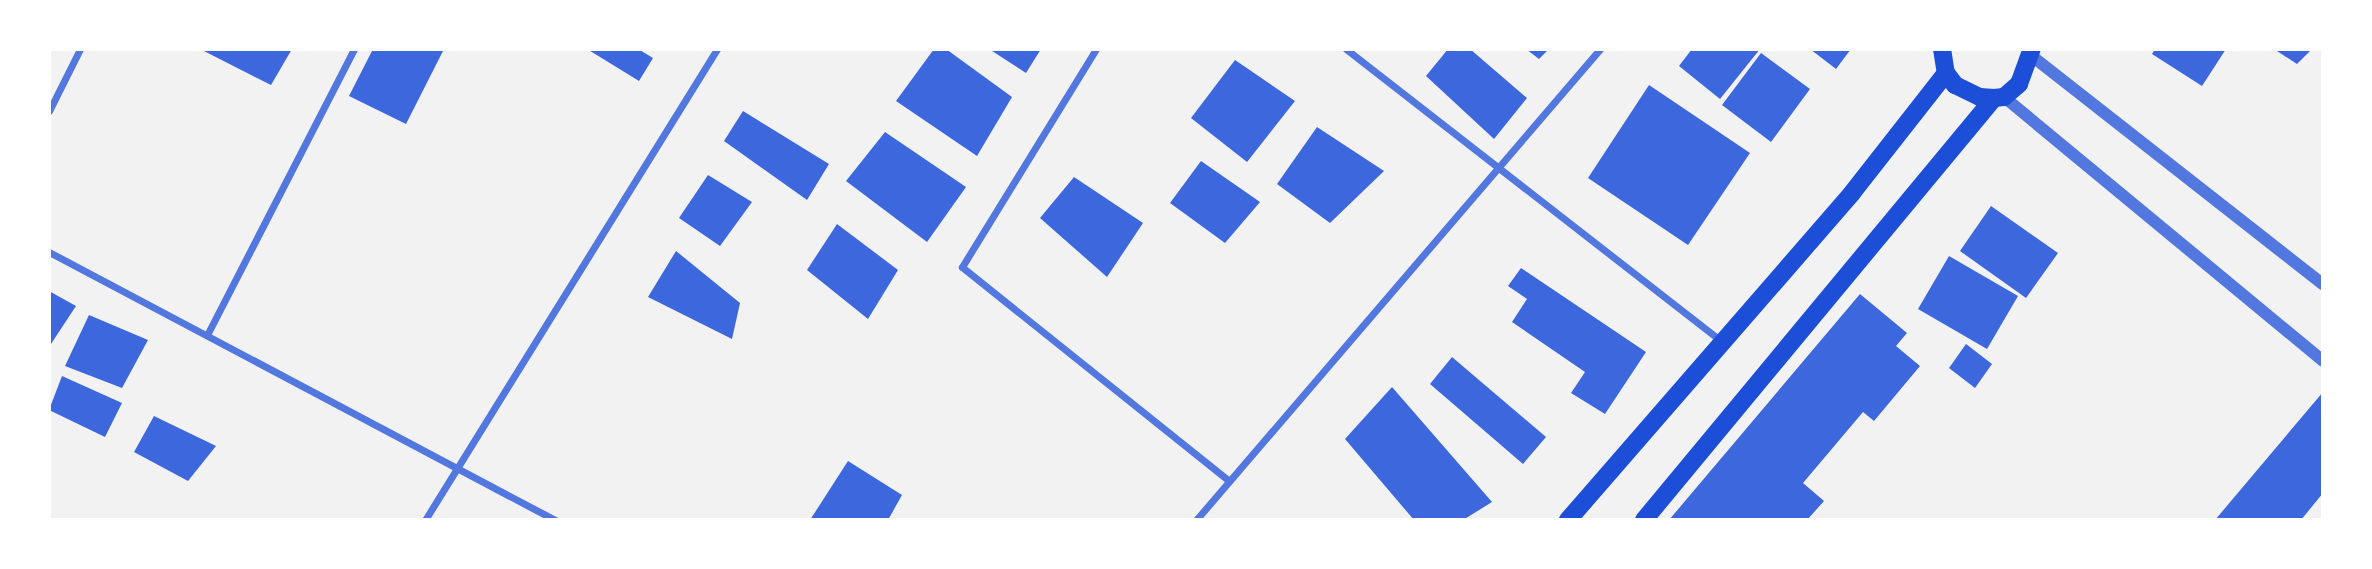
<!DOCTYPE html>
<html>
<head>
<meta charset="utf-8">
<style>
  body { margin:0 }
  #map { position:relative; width:2372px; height:569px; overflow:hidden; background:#f2f2f2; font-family:Signika,sans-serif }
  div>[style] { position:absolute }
  .building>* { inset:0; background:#3d67dc }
  .minor>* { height:7px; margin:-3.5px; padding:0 3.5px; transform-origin:3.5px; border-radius:3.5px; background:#5277de }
  .tertiary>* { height:12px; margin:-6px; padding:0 6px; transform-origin:6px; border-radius:6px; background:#5277de }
  .primary>* { height:18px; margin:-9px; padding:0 9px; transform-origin:9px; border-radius:9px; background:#1d4ed8 }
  span { translate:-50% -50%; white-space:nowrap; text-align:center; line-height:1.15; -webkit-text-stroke:6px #fff; paint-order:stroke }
  .frame { position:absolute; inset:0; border:51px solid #fff; pointer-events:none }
</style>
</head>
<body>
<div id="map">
  <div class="building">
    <i style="clip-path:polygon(200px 49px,292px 49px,271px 85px)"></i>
    <i style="clip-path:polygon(373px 49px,444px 49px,406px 124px,349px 96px)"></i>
    <i style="clip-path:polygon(587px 49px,638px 49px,653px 58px,639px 81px)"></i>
    <i style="clip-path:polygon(934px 49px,946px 49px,1012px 97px,977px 156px,896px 101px)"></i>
    <i style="clip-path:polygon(989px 49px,1041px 49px,1026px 73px)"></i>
    <i style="clip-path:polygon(1448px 49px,1470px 49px,1527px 98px,1494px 139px,1426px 76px)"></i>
    <i style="clip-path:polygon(1526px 49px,1549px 49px,1539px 59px)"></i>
    <i style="clip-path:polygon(1692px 49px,1760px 49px,1720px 99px,1679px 66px)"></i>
    <i style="clip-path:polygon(1810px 49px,1851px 49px,1836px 69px)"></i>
    <i style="clip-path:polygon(2155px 49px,2226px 49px,2202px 86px,2152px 54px)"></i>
    <i style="clip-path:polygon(2274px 49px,2312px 49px,2297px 64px)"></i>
    <i style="clip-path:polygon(1761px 53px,1810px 89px,1771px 142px,1722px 105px)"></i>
    <i style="clip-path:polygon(1235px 60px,1295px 101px,1247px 162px,1191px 118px)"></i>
    <i style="clip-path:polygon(1649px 85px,1750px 153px,1688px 245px,1588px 178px)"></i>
    <i style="clip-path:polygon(743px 111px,829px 164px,807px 200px,724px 141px)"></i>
    <i style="clip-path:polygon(1317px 127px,1384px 171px,1330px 223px,1277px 184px)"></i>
    <i style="clip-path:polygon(885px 132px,966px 187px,927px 242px,846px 181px)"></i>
    <i style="clip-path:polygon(1201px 161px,1260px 202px,1225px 243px,1170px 203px)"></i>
    <i style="clip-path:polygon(708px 175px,752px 202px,720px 246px,679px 218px)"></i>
    <i style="clip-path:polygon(1074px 177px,1143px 223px,1107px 277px,1040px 218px)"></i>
    <i style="clip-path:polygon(1991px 206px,2058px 253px,2026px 298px,1960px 251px)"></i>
    <i style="clip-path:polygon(837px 224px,898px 270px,868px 319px,807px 270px)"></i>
    <i style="clip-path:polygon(676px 251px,740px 303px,732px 339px,648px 297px)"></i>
    <i style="clip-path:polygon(1949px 256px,2018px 296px,1987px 349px,1918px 309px)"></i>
    <i style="clip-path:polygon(1521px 268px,1646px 352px,1605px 414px,1571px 393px,1585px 372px,1512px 322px,1527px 299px,1508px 286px)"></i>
    <i style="clip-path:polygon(49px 291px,76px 306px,49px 347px)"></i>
    <i style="clip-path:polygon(1860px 294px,1907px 333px,1896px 346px,1920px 366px,1874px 421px,1863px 412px,1803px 483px,1824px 501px,1807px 520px,1669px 520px)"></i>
    <i style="clip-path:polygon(89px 315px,148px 340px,122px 388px,65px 366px)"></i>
    <i style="clip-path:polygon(1966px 344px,1992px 364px,1975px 388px,1949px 368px)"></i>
    <i style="clip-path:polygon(1452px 357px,1546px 437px,1523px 464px,1430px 384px)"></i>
    <i style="clip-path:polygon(62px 376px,122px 403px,105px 437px,49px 410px)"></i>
    <i style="clip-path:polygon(1392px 387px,1492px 502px,1463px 520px,1414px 520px,1345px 439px)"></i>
    <i style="clip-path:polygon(2323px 392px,2323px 493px,2301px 520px,2215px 520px)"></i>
    <i style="clip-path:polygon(154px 416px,216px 446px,188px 481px,134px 452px)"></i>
    <i style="clip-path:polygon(848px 461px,902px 495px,888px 520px,810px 520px)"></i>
  </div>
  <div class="minor">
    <i style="left:1096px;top:49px;width:256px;rotate:121.6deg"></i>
    <i style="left:962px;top:267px;width:342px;rotate:38.7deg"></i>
    <i style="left:1346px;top:49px;width:475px;rotate:37.9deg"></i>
    <i style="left:49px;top:111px;width:69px;rotate:-63.4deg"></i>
    <i style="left:49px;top:252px;width:573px;rotate:27.91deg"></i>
    <i style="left:207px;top:335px;width:322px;rotate:-62.8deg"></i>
    <i style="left:425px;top:520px;width:554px;rotate:-58.2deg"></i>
    <i style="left:1196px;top:520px;width:621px;rotate:-49.38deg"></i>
  </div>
  <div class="tertiary">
    <i style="left:2033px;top:57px;width:368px;rotate:38.1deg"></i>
    <i style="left:2004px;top:97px;width:414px;rotate:39.6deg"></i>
  </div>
  <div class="primary">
    <i style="left:1942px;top:49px;width:24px;rotate:81deg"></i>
    <i style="left:1946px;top:73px;width:15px;rotate:53deg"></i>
    <i style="left:1955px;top:85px;width:28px;rotate:26deg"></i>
    <i style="left:1980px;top:97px;width:14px;rotate:4deg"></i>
    <i style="left:1994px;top:98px;width:10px;rotate:-6deg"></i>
    <i style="left:2004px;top:97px;width:20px;rotate:-41deg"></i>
    <i style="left:2019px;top:84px;width:37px;rotate:-70deg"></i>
    <i style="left:1568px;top:520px;width:433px;rotate:-49deg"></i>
    <i style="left:1852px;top:193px;width:152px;rotate:-51.9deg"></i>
    <i style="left:1644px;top:520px;width:548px;rotate:-50.33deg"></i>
  </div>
  <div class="frame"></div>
</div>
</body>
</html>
